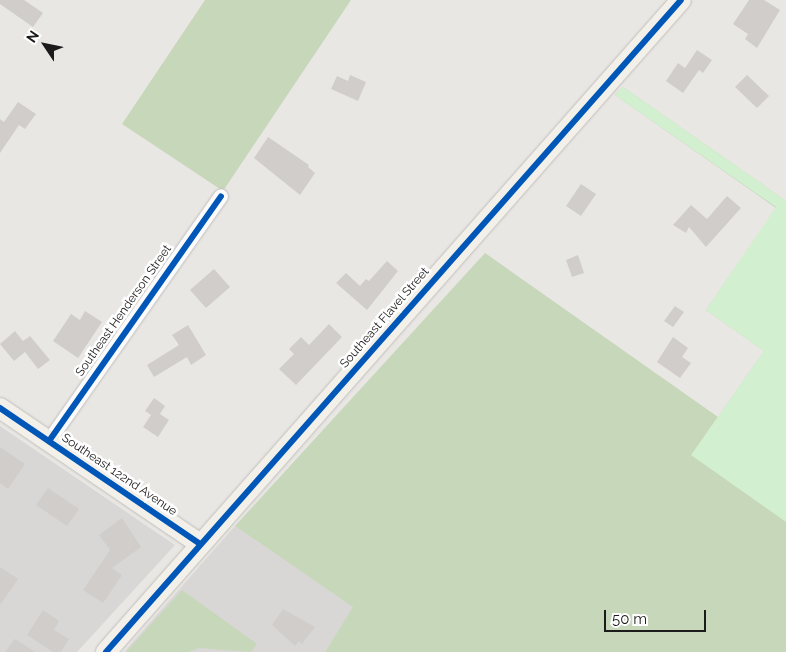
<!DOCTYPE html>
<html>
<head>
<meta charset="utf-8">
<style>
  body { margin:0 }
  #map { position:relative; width:786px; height:652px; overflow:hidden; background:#e9e7e4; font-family:Raleway,sans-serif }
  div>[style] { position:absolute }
  .residential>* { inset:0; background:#d8d7d5 }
  .forest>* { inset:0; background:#c7d7ba }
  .park>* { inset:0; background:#d2efcf }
  .building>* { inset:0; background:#d0cdcb }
  .roads { filter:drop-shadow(0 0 1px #c0bfbe) drop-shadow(0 0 1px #c0bfbe) }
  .street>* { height:14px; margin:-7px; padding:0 7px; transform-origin:7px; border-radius:7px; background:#fcfbfb }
  .secondary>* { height:20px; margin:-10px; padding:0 10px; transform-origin:10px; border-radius:10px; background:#f2f0e8 }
  .cycleway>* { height:6px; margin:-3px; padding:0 3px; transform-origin:3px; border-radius:3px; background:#0057b8 }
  span { translate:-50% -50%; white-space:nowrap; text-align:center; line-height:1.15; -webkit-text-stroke:5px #fff; paint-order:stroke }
  .street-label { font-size:12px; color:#1b1b1b }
  .north { position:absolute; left:20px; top:20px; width:50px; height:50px; -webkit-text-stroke:4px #fff; paint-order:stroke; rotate:304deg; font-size:14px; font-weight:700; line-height:20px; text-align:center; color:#1b1b1b }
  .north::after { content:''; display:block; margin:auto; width:18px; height:22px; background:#1b1b1b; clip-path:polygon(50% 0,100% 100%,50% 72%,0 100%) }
  .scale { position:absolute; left:604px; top:610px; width:102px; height:22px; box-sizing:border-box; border:2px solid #1b1b1b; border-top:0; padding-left:6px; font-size:15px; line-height:18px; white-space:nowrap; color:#1b1b1b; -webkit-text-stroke:4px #fff; paint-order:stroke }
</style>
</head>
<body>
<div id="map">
  <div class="residential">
    <i style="clip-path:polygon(0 426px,175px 545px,77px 652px,0 652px)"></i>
    <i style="clip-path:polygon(235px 526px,354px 607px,325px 652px,124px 652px)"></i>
  </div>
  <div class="forest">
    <i style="clip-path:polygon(205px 0,351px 0,223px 191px,122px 124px)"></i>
    <i style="clip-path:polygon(623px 87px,786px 201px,786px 652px,325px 652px,353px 607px,235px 526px,485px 253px,718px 417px,764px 351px,706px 310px,776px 208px,615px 95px)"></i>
    <i style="clip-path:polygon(182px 590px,257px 644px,251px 652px,199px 648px,188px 652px,126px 652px)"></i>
  </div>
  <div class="park">
    <i style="clip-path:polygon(623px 87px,786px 201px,786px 522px,691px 455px,764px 351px,706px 310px,776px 207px,615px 95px)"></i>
  </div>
  <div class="building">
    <i style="clip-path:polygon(0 0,24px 0,43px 13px,33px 27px,0 4px)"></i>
    <i style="clip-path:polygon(749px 0,764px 0,780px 10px,757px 48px,745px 39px,748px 34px,733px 24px)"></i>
    <i style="clip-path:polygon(697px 50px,712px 60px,703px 73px,699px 70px,683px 93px,666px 81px,678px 63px,685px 68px)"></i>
    <i style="clip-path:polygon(350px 75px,366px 82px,358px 101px,331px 89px,337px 76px,348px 81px)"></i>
    <i style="clip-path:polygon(747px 75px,769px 96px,757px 108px,735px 87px)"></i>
    <i style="clip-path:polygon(18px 102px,36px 114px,25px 129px,19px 125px,0 153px,0 119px,4px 122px)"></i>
    <i style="clip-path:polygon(268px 137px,309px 165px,308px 167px,315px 173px,300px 195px,254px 158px)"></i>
    <i style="clip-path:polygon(581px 184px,596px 194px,581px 216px,566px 206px)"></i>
    <i style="clip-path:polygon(727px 196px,741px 208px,706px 247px,689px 227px,686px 233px,673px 225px,691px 205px,707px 219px)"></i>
    <i style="clip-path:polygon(578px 255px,584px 273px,572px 277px,566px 260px)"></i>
    <i style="clip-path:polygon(387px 261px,398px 271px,367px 310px,336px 283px,346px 273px,360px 286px,366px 279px,369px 281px)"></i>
    <i style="clip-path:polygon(214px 269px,230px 287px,206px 308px,190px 290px)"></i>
    <i style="clip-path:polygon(675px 306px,684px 312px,673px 327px,664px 321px)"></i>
    <i style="clip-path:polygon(85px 311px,102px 322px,78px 358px,53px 341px,71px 314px,80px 320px)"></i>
    <i style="clip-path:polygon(329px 324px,342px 337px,296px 385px,279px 369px,294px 354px,289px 349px,301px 337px,309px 345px)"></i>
    <i style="clip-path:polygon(188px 325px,206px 355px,191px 365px,187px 357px,154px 377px,147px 365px,179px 345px,172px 335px)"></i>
    <i style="clip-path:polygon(15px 331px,23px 341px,30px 336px,50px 360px,38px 369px,25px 352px,14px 361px,0 344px)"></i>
    <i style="clip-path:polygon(673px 337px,688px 348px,682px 357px,691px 363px,680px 378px,657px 362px)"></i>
    <i style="clip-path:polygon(154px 398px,165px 406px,160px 414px,169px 420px,158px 437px,143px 427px,151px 415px,145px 411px)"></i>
    <i style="clip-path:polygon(0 447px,25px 464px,8px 489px,0 483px)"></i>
    <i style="clip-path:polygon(48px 488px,79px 509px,67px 526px,36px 505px)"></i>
    <i style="clip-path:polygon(122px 518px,141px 547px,112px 568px,122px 575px,103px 603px,83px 590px,110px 550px,99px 535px)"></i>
    <i style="clip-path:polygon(0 567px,18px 579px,0 605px)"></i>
    <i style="clip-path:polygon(283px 609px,315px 627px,302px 644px,299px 641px,295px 646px,272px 625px)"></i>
    <i style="clip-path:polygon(43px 610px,59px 621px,54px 630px,69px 639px,61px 652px,53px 652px,27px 635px)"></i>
    <i style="clip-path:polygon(15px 639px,35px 652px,5px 652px)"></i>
  </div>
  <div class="roads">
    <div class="street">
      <i style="left:49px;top:441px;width:299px;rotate:-54.9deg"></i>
    </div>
    <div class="secondary">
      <i style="left:0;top:408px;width:242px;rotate:34.2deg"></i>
      <i style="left:106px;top:652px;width:869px;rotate:-48.59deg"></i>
    </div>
  </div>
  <div class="cycleway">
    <i style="left:0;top:408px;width:242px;rotate:34.2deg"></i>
    <i style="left:49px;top:441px;width:299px;rotate:-54.9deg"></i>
    <i style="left:106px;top:652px;width:869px;rotate:-48.59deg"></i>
  </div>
  <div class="street-label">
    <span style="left:124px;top:311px;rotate:-55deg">Southeast Henderson Street</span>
    <span style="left:385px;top:318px;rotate:-49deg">Southeast Flavel Street</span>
    <span style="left:119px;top:475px;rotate:34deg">Southeast 122nd Avenue</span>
  </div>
  <div class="north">N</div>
  <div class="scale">50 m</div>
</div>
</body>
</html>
